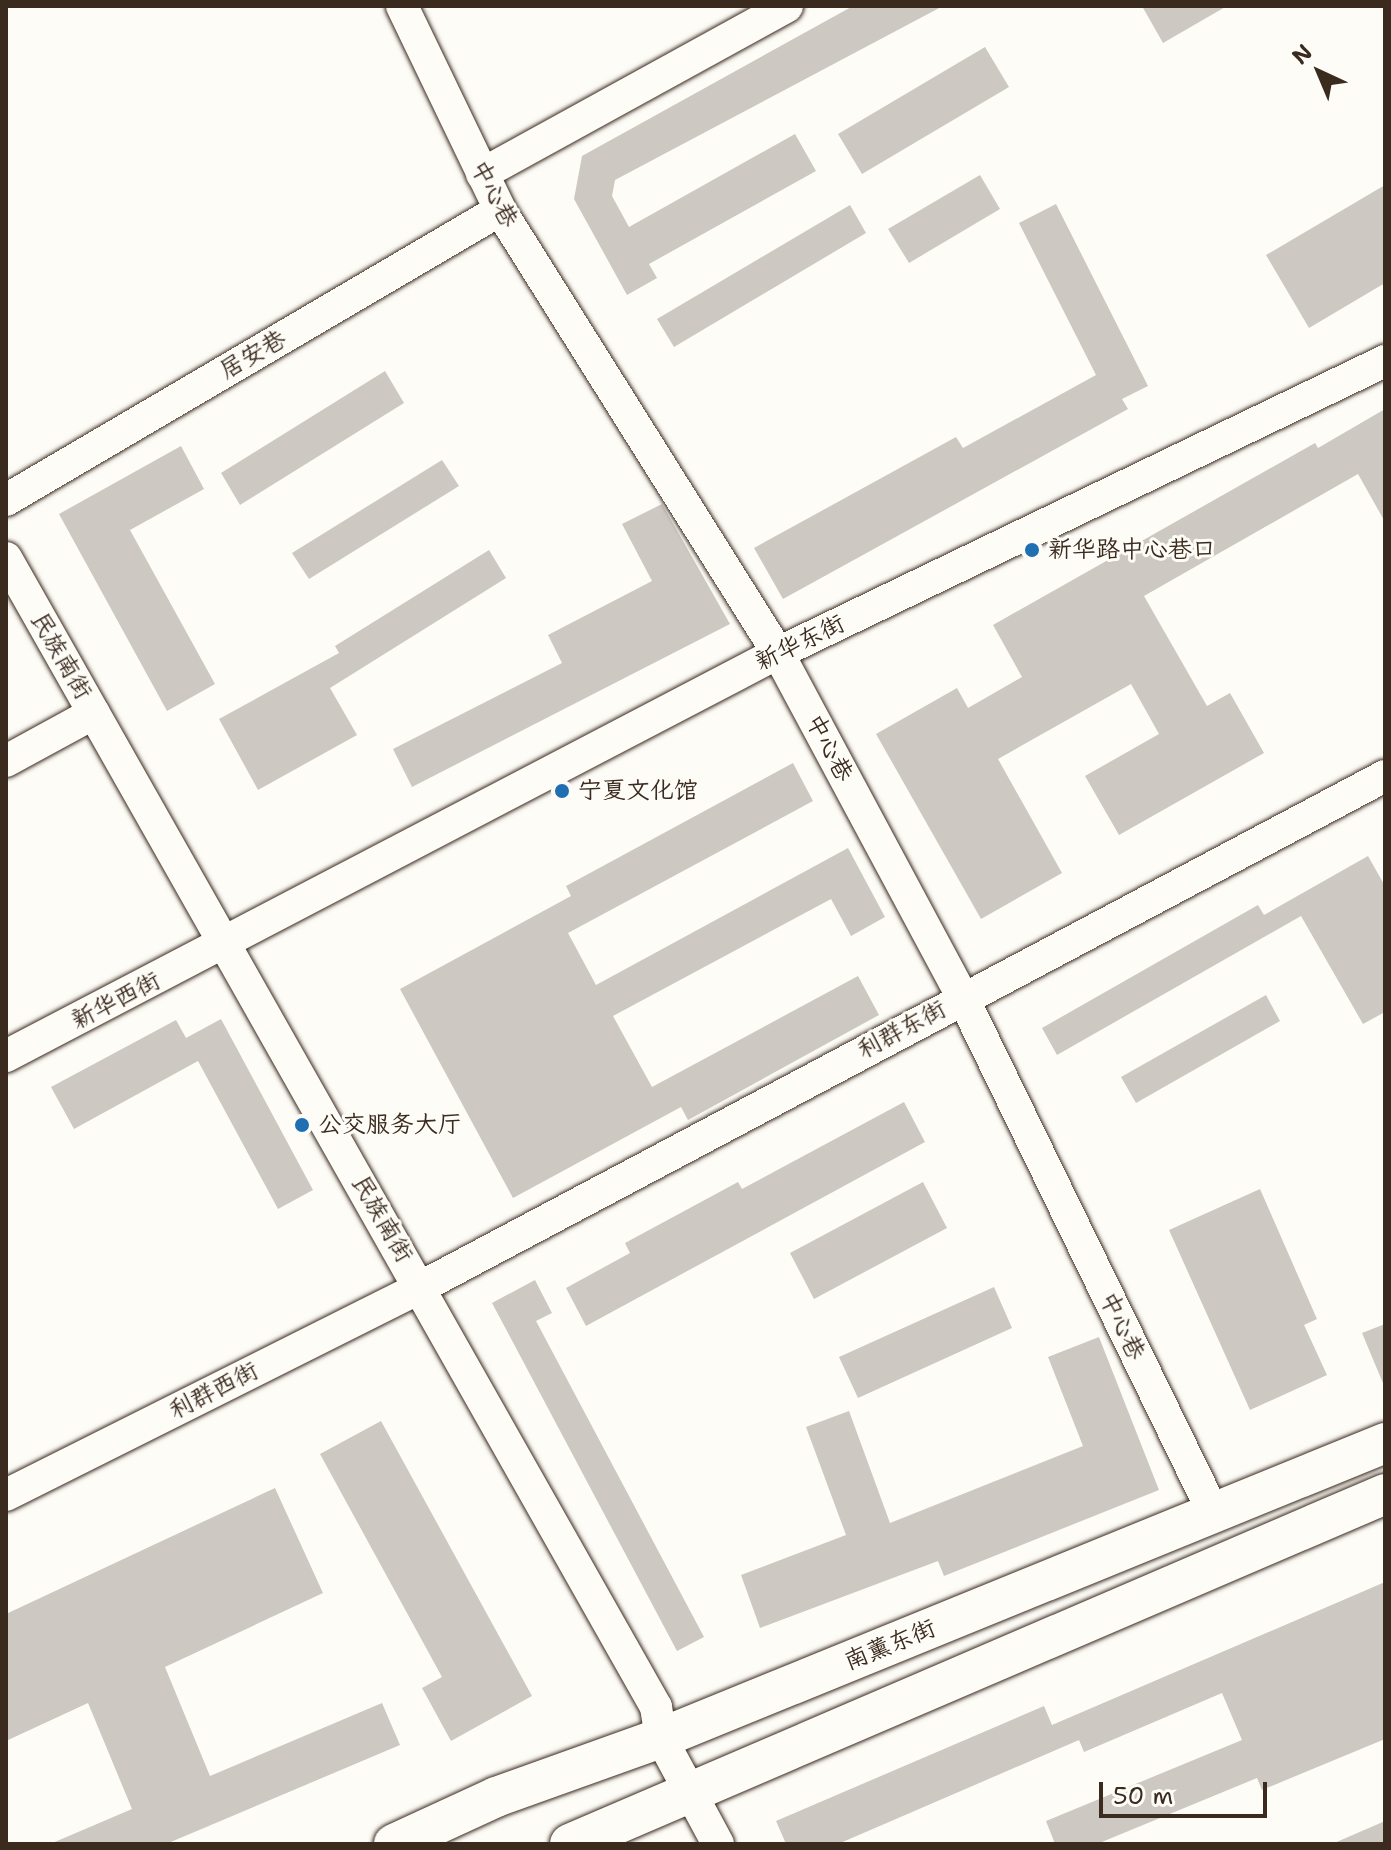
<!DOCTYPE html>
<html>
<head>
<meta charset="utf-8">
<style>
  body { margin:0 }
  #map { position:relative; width:1391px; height:1850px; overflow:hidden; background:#fdfcf7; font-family:"Shantell Sans","LXGW WenKai TC",sans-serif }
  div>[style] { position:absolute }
  .building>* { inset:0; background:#cdc8c2 }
  .roads { filter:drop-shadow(0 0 2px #3b2a1e) drop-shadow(0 0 2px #3b2a1e) }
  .minor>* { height:32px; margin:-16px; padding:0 16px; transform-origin:16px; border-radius:16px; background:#fdfcf7 }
  .major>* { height:40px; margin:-20px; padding:0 20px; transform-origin:20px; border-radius:20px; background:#fdfcf7 }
  .dots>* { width:22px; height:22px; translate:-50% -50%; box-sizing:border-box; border:4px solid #fdfcf7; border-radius:50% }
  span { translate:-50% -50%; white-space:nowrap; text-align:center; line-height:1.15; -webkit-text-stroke:6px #fdfcf7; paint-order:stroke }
  .street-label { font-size:24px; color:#3b2a1e }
  .poi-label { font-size:24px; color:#3b2a1e }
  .left { translate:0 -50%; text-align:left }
  .frame { position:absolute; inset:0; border:8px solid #3b2a1e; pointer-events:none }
  .north { position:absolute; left:1279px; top:32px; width:80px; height:80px; -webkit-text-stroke:6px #fdfcf7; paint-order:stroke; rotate:316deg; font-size:22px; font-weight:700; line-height:32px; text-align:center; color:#3b2a1e }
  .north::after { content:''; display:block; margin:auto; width:28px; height:36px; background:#3b2a1e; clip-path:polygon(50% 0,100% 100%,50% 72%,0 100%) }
  .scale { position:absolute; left:1099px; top:1782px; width:168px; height:36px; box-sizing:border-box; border:4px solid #3b2a1e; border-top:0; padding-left:10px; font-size:24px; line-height:28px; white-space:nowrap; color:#3b2a1e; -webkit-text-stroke:6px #fdfcf7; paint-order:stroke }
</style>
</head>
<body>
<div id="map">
  <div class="building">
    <i style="clip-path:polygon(853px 6px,943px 6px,615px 180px,612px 196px,629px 227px,795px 134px,816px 171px,649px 264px,657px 278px,627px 295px,574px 199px,582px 156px)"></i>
    <i style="clip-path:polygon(1142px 6px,1227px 6px,1163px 43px)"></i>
    <i style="clip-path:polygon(985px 47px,1009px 87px,862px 174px,838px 134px)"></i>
    <i style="clip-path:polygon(980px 175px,1000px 209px,909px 263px,888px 229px)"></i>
    <i style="clip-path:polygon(1385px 185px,1385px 283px,1309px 328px,1266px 255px)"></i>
    <i style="clip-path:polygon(1056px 204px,1148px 386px,1122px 399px,1128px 409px,783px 599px,754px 548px,956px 437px,963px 448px,1096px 375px,1019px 223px)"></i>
    <i style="clip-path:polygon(850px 205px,866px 233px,674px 347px,657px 319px)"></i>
    <i style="clip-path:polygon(385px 371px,404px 403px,240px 505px,221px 473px)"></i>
    <i style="clip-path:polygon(1385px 409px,1385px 522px,1358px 474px,1144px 596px,1207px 706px,1230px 693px,1264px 753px,1119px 835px,1085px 776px,1159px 734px,1131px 684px,998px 759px,1062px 873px,981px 919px,876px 734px,957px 688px,968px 708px,1022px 677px,993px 625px,1315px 443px,1318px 448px)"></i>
    <i style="clip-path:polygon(181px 446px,204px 489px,130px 530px,215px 684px,167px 711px,59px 514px)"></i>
    <i style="clip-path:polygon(442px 460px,459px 486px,309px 579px,292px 553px)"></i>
    <i style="clip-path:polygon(662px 504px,730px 624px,412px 787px,393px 749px,562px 663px,548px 635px,652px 581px,622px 524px)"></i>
    <i style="clip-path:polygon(489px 550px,506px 578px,330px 688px,357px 735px,258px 790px,219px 719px,339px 653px,335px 646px)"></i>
    <i style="clip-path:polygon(793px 763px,813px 801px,568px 933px,596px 985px,848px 848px,885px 917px,851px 936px,831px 899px,613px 1016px,652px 1087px,858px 976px,879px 1015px,688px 1120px,681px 1107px,513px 1198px,400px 989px,571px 896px,566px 886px)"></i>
    <i style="clip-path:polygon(1368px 856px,1385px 886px,1385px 1012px,1363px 1024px,1301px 916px,1057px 1055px,1042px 1028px,1258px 905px,1264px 915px)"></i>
    <i style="clip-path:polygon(1266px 995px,1280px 1021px,1136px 1103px,1121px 1077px)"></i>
    <i style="clip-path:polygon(221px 1019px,313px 1190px,278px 1209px,198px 1061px,74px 1129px,51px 1087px,176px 1020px,186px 1038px)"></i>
    <i style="clip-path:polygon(904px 1102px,925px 1142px,586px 1326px,566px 1288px,630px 1253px,625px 1243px,738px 1182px,742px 1189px)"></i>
    <i style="clip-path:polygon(923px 1182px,947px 1228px,814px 1299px,790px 1253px)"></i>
    <i style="clip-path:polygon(1260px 1189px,1317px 1319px,1304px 1325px,1327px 1375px,1250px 1410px,1169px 1230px)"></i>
    <i style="clip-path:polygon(535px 1280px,552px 1313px,536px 1321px,704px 1637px,677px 1651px,492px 1303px)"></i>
    <i style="clip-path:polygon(994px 1287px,1012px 1328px,858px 1398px,839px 1357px)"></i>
    <i style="clip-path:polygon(1385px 1324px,1385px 1388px,1362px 1333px)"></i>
    <i style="clip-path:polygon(1099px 1337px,1159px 1490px,944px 1576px,938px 1561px,760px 1628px,741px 1575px,846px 1535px,806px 1427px,849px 1411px,890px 1523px,1083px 1446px,1048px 1357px)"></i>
    <i style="clip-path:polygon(381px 1421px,532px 1696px,451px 1741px,422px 1688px,442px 1677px,320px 1454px)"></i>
    <i style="clip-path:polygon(275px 1488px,323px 1593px,165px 1667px,210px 1776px,382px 1703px,400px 1745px,166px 1844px,50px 1844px,132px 1809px,88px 1703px,6px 1741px,6px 1614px)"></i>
    <i style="clip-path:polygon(1385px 1582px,1385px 1739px,1262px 1790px,1257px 1778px,1097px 1844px,1055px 1844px,1046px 1821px,1242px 1740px,1222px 1693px,1084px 1752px,1079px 1740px,838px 1844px,786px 1844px,776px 1821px,1044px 1706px,1052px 1725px)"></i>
    <i style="clip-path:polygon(1385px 1821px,1385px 1844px,1332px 1844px)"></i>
  </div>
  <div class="roads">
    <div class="minor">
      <i style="left:402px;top:6px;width:226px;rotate:64.3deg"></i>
      <i style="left:500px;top:210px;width:523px;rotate:57.89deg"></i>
      <i style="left:778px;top:653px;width:391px;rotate:61.8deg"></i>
      <i style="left:963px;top:998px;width:574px;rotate:64.06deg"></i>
      <i style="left:482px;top:174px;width:348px;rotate:-28.8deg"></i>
      <i style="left:6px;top:500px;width:573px;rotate:-30.41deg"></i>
      <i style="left:6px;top:558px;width:1320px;rotate:60.5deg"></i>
      <i style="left:656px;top:1707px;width:31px;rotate:81deg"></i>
      <i style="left:661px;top:1738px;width:120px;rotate:61.7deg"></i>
      <i style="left:6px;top:761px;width:100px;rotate:-28.6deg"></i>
      <i style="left:6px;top:1056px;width:871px;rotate:-27.57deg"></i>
      <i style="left:778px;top:653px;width:674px;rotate:-25.69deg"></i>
      <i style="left:6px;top:1495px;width:464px;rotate:-26.6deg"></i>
      <i style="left:421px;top:1287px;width:1091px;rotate:-27.93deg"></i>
    </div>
    <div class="major">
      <i style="left:394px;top:1844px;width:112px;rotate:-24.7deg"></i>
      <i style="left:496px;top:1797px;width:175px;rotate:-19.7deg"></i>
      <i style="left:661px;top:1738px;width:782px;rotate:-22.17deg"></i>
      <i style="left:570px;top:1844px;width:887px;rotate:-23.24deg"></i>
    </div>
  </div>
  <div class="dots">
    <i style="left:1032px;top:550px;background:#1f6fb2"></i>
    <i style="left:562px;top:791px;background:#1f6fb2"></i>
    <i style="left:302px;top:1125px;background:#1f6fb2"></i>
  </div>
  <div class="street-label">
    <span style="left:494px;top:194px;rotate:62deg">中心巷</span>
    <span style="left:253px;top:355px;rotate:-30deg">居安巷</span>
    <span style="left:800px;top:643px;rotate:-26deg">新华东街</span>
    <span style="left:61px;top:656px;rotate:60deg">民族南街</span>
    <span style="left:829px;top:748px;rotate:62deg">中心巷</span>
    <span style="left:116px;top:1001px;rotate:-27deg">新华西街</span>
    <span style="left:902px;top:1030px;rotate:-28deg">利群东街</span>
    <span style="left:382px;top:1219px;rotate:60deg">民族南街</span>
    <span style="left:1122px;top:1326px;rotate:64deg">中心巷</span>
    <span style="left:214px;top:1391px;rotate:-27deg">利群西街</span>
    <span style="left:890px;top:1645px;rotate:-22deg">南薰东街</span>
  </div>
  <div class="poi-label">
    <span class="left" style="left:1048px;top:550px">新华路中心巷口</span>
    <span class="left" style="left:578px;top:791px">宁夏文化馆</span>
    <span class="left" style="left:318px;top:1125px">公交服务大厅</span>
  </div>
  <div class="frame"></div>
  <div class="north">N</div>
  <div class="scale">50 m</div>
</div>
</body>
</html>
